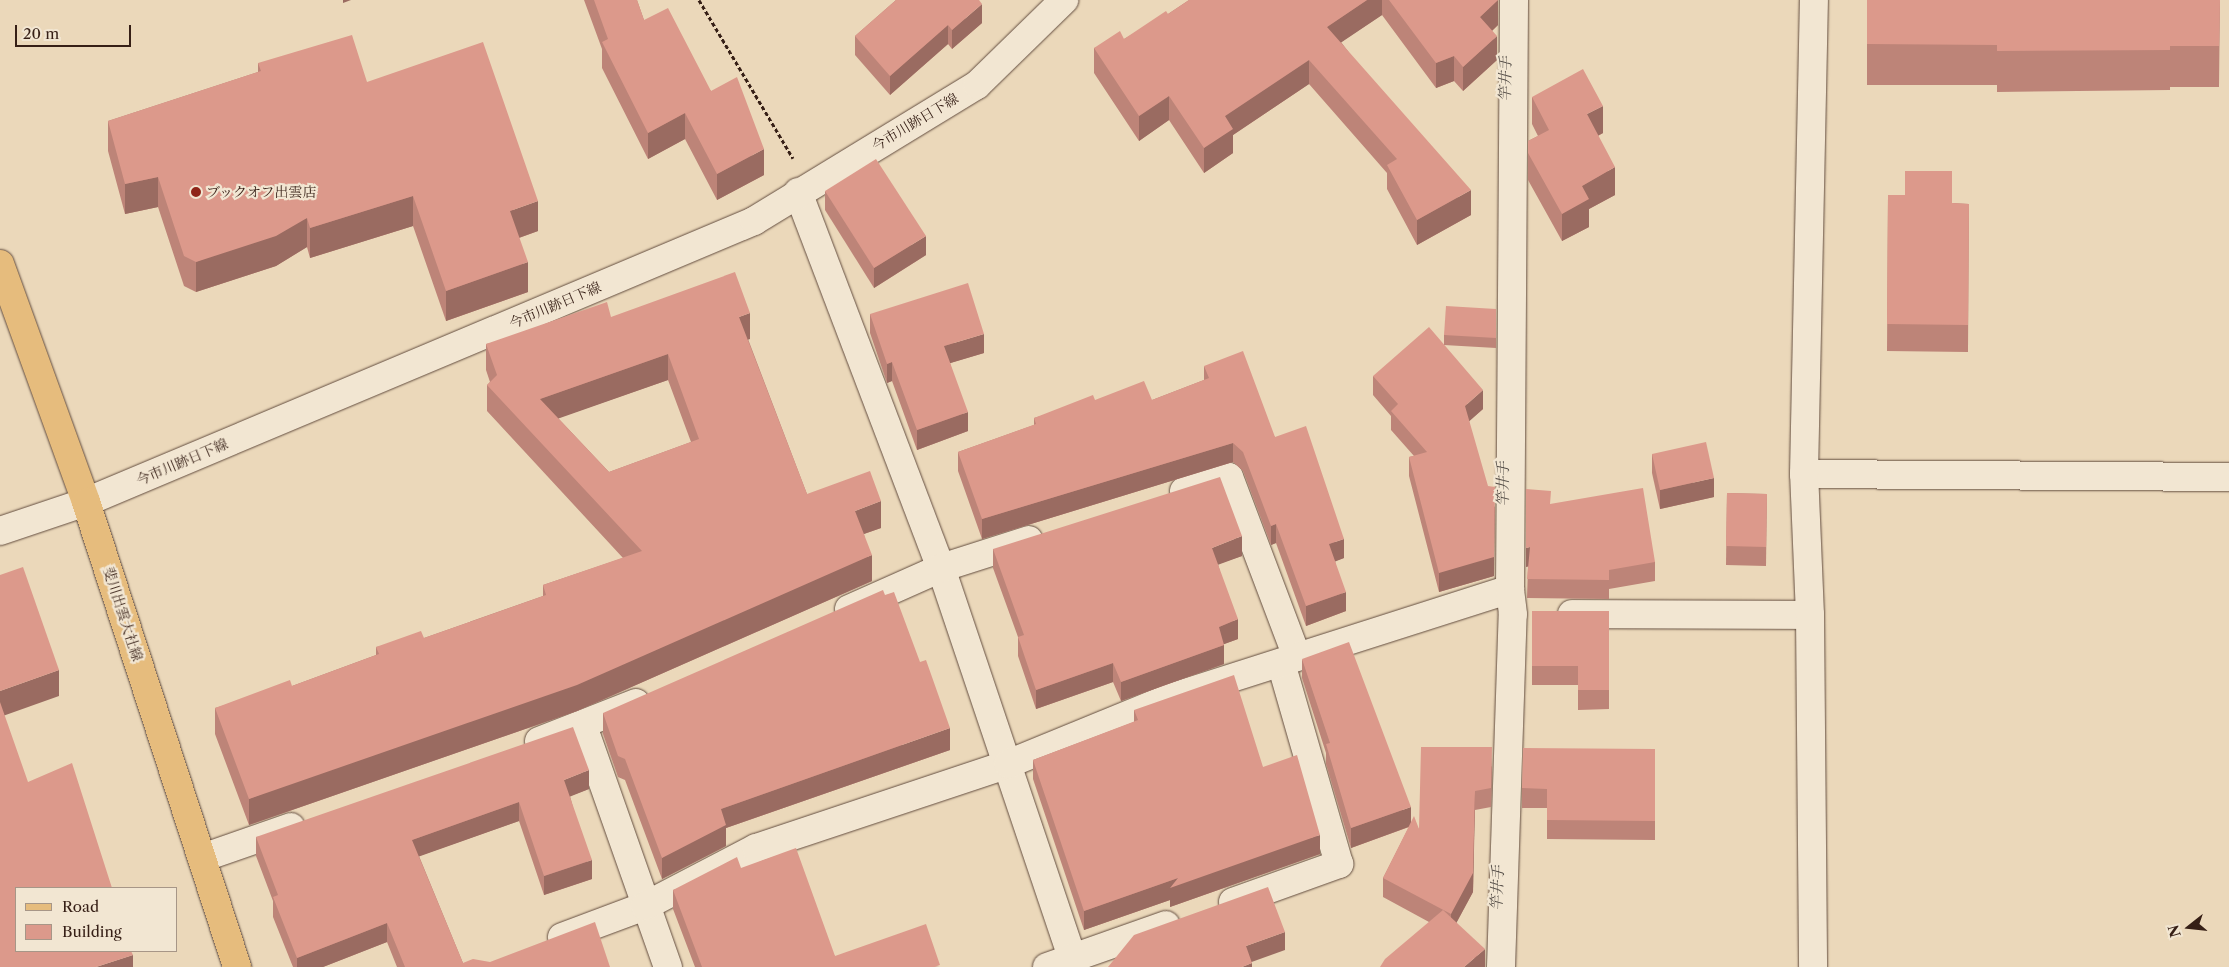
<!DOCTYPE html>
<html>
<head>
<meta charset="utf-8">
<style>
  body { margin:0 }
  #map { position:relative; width:2229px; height:967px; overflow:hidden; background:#ebd8ba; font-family:"Libre Caslon Text","Noto Serif JP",serif }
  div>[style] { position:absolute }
  .path>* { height:3px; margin-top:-1.5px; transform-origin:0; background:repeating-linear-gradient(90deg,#361f16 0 4px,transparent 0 6.5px) }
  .roads { filter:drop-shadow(0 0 1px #634d3f) drop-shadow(0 0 1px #634d3f) }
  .minor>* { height:28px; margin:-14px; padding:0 14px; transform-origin:14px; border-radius:14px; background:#f2e6d2 }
  .major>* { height:28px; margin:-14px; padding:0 14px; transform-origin:14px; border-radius:14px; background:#e6bc7d }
  .wall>* { inset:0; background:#bd8478 }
  .shaded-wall>* { inset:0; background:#9a6b61 }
  .building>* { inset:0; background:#dc998b }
  .dots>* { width:14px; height:14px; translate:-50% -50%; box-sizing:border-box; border:2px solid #f2e6d2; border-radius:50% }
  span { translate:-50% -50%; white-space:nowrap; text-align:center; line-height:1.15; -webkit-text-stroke:4.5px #f2e6d2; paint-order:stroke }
  .street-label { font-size:14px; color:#361f16 }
  .poi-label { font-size:14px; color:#361f16 }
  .left { translate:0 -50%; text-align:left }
  .water-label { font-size:15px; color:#544d47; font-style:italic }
  .legend { position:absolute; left:15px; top:887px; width:162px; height:65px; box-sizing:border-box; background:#f2e6d2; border:1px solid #a79687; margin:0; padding:6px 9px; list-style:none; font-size:15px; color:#361f16 }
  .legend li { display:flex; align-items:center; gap:10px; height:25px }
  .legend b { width:25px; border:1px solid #a79687 }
  .north { position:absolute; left:2164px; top:902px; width:50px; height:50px; -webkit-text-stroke:4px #f2e6d2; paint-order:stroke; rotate:254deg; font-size:14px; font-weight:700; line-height:20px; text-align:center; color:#361f16 }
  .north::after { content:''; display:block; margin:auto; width:18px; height:22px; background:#361f16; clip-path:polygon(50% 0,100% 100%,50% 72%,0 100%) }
  .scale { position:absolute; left:15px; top:25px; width:116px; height:22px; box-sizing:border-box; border:2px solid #361f16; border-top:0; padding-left:6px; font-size:15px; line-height:18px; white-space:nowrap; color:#361f16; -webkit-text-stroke:4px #f2e6d2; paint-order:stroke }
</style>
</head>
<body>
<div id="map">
  <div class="path">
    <i style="left:699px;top:0;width:184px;rotate:59.3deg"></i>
  </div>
  <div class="roads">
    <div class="minor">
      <i style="left:798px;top:192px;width:402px;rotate:69.2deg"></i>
      <i style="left:941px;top:568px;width:421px;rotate:71.4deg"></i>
      <i style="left:1804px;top:474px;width:425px;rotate:0.4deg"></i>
      <i style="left:1184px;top:491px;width:47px;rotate:-17.3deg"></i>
      <i style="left:1229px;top:477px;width:192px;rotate:69.3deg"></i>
      <i style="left:0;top:531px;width:91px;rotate:-18.6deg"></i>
      <i style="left:86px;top:502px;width:725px;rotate:-22.81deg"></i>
      <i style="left:754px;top:221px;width:261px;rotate:-31.4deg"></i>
      <i style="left:977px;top:85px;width:122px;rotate:-44.3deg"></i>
      <i style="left:849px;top:609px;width:101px;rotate:-24deg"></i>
      <i style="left:941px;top:568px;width:92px;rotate:-17.7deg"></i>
      <i style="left:1572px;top:614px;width:238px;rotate:0.2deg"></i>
      <i style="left:1810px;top:615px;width:141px;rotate:-92.4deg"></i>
      <i style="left:1804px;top:474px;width:474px;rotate:-88.8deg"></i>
      <i style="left:1810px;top:615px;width:352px;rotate:89.5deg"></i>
      <i style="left:583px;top:726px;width:256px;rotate:70.6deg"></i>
      <i style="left:539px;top:741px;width:104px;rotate:-21.4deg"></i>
      <i style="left:202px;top:858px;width:94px;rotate:-19.2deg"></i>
      <i style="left:1233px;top:902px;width:113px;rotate:-19.7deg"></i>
      <i style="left:1339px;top:864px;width:209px;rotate:-106.1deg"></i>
      <i style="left:562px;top:937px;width:89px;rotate:-20.5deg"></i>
      <i style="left:645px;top:906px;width:125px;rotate:-27.6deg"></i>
      <i style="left:756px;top:848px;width:266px;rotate:-18.4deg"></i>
      <i style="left:1008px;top:764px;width:174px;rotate:-22.3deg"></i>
      <i style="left:1169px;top:698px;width:358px;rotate:-17.7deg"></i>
      <i style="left:1047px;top:967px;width:126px;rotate:-19.4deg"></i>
      <i style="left:1501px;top:967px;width:353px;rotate:-88.1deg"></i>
      <i style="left:1513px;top:614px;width:25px;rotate:-97deg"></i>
      <i style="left:1510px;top:589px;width:589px;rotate:-89.61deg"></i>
    </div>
    <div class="major">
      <i style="left:0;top:264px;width:253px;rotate:70.1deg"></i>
      <i style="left:86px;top:502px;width:489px;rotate:72deg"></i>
    </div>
  </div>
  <div class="wall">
    <i style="clip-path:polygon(584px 0,637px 0,644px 20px,711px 91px,764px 175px,717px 200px,685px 139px,648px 159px,602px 68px,602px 49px)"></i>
    <i style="clip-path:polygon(896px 0,982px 23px,952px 49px,948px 44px,890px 95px,855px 55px,855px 36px)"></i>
    <i style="clip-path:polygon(1189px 0,1498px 0,1498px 25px,1492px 31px,1497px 60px,1463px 91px,1454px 81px,1436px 88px,1382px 15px,1341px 42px,1471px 215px,1417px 245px,1387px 189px,1387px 173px,1309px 84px,1233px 135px,1233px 153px,1204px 173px,1169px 120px,1139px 141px,1094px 73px,1094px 48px,1124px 39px,1168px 14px)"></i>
    <i style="clip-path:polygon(1867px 0,2220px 0,2219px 87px,2170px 87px,2170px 90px,1997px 92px,1997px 85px,1867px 85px)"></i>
    <i style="clip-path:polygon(258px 63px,367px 82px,538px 231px,519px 238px,528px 292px,446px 321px,413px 226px,310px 258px,307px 247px,276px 266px,196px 292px,184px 286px,158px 207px,125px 214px,108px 151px,108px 121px,258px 72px)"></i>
    <i style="clip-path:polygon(1532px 97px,1603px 133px,1598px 136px,1615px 195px,1589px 209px,1589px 227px,1562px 241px,1528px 180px,1528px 141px,1538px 136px,1532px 124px)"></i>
    <i style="clip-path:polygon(825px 191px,926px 255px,874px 288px,825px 210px)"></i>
    <i style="clip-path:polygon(1888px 195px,1952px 203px,1969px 204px,1968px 352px,1887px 351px)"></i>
    <i style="clip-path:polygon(1496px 309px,1496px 348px,1444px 345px,1444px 335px)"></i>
    <i style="clip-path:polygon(870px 314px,984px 353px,950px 363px,968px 431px,917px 450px,892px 381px,887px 383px,870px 333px)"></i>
    <i style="clip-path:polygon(evenodd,611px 317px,750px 339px,748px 339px,807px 494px,881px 528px,864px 534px,872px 581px,577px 711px,249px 825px,215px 734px,215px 708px,292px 686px,376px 655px,376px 647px,424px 638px,543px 596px,543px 585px,623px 558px,487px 411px,487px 385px,490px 382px,486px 370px,486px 344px,611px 317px,668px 380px,691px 442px,609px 472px,558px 418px,668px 380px)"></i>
    <i style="clip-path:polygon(1204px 366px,1275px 437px,1344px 558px,1335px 561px,1346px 611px,1306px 626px,1276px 543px,1271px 545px,1243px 471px,1233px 462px,982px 539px,958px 471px,958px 452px,1034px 425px,1034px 418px,1095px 400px,1152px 400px,1204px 380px)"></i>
    <i style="clip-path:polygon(1373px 376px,1483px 409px,1469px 421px,1494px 576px,1439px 592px,1409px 476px,1409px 457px,1414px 456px,1391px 430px,1391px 416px,1373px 395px)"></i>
    <i style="clip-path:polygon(1652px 454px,1714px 497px,1660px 509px,1652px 473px)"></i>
    <i style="clip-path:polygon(1727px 493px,1767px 494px,1766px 566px,1726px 565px)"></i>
    <i style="clip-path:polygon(1551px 504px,1655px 562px,1655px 581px,1609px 589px,1609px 599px,1527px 598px,1528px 566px,1526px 567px)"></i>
    <i style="clip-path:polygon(993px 549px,1242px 556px,1218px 564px,1238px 639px,1224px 644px,1224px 664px,1121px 701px,1113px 682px,1036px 709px,1018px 656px,1018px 637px,993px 568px)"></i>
    <i style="clip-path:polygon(1532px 611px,1609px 611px,1609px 709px,1578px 710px,1578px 685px,1532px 685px)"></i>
    <i style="clip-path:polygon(1302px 659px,1411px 823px,1419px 829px,1492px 766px,1491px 807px,1475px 810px,1473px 892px,1456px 923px,1485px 967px,1429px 922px,1383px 897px,1383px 878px,1409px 827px,1351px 848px,1326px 764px,1326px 753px,1302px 678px)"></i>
    <i style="clip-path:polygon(1134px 710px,1263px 767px,1320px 854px,1170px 907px,1170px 900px,1084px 930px,1033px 779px,1033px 760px,1134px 722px)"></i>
    <i style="clip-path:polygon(603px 713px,950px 750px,726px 828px,726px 846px,662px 879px,625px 780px,618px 777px,603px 734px)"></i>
    <i style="clip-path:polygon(1655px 749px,1655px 840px,1547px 839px,1547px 808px,1522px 808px,1522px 788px)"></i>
    <i style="clip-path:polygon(589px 789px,570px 796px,592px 879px,544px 895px,519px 821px,419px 856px,463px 963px,490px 962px,610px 967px,397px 967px,387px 942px,323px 967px,293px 967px,273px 917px,273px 901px,256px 856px,256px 837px)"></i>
    <i style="clip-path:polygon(741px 868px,835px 956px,940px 967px,695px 967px,673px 909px,673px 890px)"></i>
  </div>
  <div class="shaded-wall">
    <i style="clip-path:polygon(343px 0,351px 0,343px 3px)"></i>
    <i style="clip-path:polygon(1367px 0,1382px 0,1382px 15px,1327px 52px,1327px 27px)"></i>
    <i style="clip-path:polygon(1498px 0,1498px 25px,1480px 42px,1480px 17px)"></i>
    <i style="clip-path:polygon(982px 4px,982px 23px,952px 49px,952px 30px)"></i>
    <i style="clip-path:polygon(948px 25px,948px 44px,890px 95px,890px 76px)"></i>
    <i style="clip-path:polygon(1497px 36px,1497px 60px,1463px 91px,1463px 67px)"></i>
    <i style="clip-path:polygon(1454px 56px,1454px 81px,1436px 88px,1436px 63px)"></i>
    <i style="clip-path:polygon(1309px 60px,1309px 84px,1233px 135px,1233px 153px,1204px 173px,1204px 148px,1225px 116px)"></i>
    <i style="clip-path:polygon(1169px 96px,1169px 120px,1139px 141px,1139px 116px)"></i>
    <i style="clip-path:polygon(1603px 106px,1603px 133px,1587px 141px,1587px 114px)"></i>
    <i style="clip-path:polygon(685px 113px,685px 139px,648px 159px,648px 133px)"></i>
    <i style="clip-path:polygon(764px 149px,764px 175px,717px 200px,717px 174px)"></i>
    <i style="clip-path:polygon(1615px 167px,1615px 195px,1589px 209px,1589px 227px,1562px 241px,1562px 214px,1582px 186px)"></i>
    <i style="clip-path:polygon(158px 177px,158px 207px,125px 214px,125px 184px)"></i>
    <i style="clip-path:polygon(1471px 190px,1471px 215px,1417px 245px,1417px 220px)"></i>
    <i style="clip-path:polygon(413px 196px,413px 226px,310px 258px,310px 228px)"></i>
    <i style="clip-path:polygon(538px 201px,538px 231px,510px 241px,510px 211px)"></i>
    <i style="clip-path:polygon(307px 218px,307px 247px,276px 266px,196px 292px,196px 262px)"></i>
    <i style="clip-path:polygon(926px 236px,926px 255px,874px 288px,874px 268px)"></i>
    <i style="clip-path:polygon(528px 262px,528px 292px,446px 321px,446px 291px)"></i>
    <i style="clip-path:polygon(750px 313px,750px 339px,739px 343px,739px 317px)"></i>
    <i style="clip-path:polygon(984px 334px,984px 353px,944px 365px,944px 346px)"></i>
    <i style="clip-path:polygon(668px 354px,668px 380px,540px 425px,540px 399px)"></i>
    <i style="clip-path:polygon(892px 362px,892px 381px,887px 383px,887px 364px)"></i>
    <i style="clip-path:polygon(1483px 390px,1483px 409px,1465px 425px,1465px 406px)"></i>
    <i style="clip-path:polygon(968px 412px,968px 431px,917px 450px,917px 430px)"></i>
    <i style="clip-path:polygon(1233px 443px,1233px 462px,982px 539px,982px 519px)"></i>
    <i style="clip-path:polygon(1714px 478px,1714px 497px,1660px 509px,1660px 490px)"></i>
    <i style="clip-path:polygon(881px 501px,881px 528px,855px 537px,855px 511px)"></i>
    <i style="clip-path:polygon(1495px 506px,1494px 576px,1439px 592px,1439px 573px)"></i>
    <i style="clip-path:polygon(1276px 524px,1276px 543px,1271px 545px,1271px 526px)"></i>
    <i style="clip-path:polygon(1242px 536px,1242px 556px,1212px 567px,1212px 548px)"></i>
    <i style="clip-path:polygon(1344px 539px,1344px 558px,1329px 564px,1329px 544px)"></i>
    <i style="clip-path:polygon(1530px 547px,1530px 566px,1526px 567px,1526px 548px)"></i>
    <i style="clip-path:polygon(872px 555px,872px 581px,577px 711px,249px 825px,249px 799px)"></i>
    <i style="clip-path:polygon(1346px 592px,1346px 611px,1306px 626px,1306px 606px)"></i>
    <i style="clip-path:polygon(1238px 619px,1238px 639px,1219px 646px,1219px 627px)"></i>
    <i style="clip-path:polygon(1224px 645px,1224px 664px,1121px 701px,1121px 682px)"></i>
    <i style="clip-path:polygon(1113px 663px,1113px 682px,1036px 709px,1036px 690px)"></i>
    <i style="clip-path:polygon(59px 670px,59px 696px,0 717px,0 691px)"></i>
    <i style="clip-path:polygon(950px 728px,950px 750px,726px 828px,726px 846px,662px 879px,662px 858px,721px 809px)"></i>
    <i style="clip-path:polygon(1492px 747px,1492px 766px,1491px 807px,1491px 788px)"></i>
    <i style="clip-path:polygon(589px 770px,589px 789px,564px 799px,564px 780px)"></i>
    <i style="clip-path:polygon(1475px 791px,1473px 892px,1451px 933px,1451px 914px)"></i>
    <i style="clip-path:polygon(519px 802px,519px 821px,412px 859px,412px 840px)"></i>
    <i style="clip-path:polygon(1411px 807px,1411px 826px,1351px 848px,1351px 828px)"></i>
    <i style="clip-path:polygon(1320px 835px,1320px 854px,1170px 907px,1170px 900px,1084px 930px,1084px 911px,1178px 878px)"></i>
    <i style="clip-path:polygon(592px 860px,592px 879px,544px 895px,544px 876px)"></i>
    <i style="clip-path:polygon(387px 923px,387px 942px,323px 967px,297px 967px,297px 958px)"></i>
    <i style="clip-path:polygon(1285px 932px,1285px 950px,1246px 964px,1246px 946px)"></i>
    <i style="clip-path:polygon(1485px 949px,1485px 967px,1464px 967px)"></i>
    <i style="clip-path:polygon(133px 955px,133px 967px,96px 967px)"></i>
    <i style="clip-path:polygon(1252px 963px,1252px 967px,1242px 967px)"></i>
  </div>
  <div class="building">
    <i style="clip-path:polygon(594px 0,637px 0,644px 20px,668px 8px,711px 91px,737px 77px,764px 149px,717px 174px,685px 113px,648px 133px,602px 42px,608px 39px)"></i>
    <i style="clip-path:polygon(896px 0,979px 0,982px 4px,952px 30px,948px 25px,890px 76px,855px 36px)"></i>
    <i style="clip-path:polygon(1189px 0,1367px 0,1327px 27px,1471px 190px,1417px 220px,1387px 165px,1397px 159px,1309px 60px,1225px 116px,1233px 129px,1204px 148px,1169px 96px,1139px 116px,1094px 48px,1120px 31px,1124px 39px,1166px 11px,1168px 14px)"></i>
    <i style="clip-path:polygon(1389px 0,1498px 0,1480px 17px,1497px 36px,1463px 67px,1454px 56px,1436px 63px)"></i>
    <i style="clip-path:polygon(1867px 0,2220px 0,2219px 46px,2170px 46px,2170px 50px,1997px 51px,1997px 45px,1867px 44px)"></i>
    <i style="clip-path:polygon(352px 35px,367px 82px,483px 42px,538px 201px,510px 211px,528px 262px,446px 291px,413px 196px,310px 228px,307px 218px,276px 236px,196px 262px,184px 256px,158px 177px,125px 184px,108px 121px,261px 71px,258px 63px)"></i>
    <i style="clip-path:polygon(1583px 69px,1603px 106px,1587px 114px,1615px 167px,1582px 186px,1589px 199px,1562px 214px,1528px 153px,1528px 141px,1549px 130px,1532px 97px)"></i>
    <i style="clip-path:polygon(876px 159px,926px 236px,874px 268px,825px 191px)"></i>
    <i style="clip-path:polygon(1905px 171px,1952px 171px,1952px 203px,1969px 204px,1968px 325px,1887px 324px,1888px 195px,1905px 195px)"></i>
    <i style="clip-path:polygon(evenodd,735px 272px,750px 313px,739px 317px,807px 494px,870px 471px,881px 501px,855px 511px,872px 555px,577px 685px,249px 799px,215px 708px,290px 680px,292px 686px,379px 654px,376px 647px,421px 631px,424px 638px,546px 595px,543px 585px,642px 551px,487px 385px,497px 375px,486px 344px,607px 302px,611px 317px,735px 272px,668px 354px,699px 439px,609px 472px,540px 399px,668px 354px)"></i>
    <i style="clip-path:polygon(968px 283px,984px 334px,944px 346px,968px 412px,917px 430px,892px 362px,887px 364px,870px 314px)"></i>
    <i style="clip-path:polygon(1446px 306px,1496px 309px,1496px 338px,1444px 335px)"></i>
    <i style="clip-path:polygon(1429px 327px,1483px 390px,1465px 406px,1488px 486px,1495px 487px,1494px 557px,1439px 573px,1409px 457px,1427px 452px,1391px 411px,1398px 404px,1373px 376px)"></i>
    <i style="clip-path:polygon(1243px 351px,1275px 437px,1306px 426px,1344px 539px,1329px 544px,1346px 592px,1306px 606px,1276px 524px,1271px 526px,1243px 452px,1233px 443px,982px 519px,958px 452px,1036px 424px,1034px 418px,1093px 395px,1095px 400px,1144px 381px,1152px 400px,1209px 378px,1204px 366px)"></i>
    <i style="clip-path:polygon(1706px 442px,1714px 478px,1660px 490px,1652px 454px)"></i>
    <i style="clip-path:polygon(1220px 477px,1242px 536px,1212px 548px,1238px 619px,1219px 627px,1224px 645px,1121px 682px,1113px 663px,1036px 690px,1018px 637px,1024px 635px,993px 549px)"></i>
    <i style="clip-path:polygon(1643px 488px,1655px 562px,1609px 570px,1609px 580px,1527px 579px,1530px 547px,1526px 548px,1526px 489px,1551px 491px,1550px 504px)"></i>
    <i style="clip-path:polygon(1727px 493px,1767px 494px,1766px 547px,1726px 546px)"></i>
    <i style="clip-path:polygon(23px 567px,59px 670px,0 691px,0 575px)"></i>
    <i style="clip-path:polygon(883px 590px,885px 595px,894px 592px,920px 662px,926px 660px,950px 728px,721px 809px,726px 825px,662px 858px,625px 759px,618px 756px,603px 713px)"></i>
    <i style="clip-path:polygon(1532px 611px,1609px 611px,1609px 690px,1578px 690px,1578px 666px,1532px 666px)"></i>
    <i style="clip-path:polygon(1349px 642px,1411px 807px,1351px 828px,1326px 744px,1330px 743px,1302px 659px)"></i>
    <i style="clip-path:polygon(1234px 675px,1263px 767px,1297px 755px,1320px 835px,1170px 888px,1178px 878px,1084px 911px,1033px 760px,1138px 720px,1134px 710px)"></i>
    <i style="clip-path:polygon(0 702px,28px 782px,72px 763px,112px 888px,16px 888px,16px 951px,131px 951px,133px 955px,96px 967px,0 967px)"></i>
    <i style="clip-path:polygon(573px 727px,589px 770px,564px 780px,592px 860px,544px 876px,519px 802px,412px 840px,463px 963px,473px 959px,490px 962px,595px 922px,610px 967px,405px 967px,387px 923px,297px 958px,273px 897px,278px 895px,256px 837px)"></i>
    <i style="clip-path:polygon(1421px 747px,1492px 747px,1491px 788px,1475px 791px,1473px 873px,1451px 914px,1383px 878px,1414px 816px,1419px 829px)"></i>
    <i style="clip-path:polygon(1523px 748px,1655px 749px,1655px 821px,1547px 820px,1547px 789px,1522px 788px)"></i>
    <i style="clip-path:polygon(796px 848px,835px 956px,926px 924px,940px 965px,934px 967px,702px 967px,673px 890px,737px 857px,741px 868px)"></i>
    <i style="clip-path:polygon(1268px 887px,1285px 932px,1246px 946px,1252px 963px,1242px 967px,1108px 967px,1134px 935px)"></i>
    <i style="clip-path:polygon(1443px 910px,1485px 949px,1464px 967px,1380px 967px,1385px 959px)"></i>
  </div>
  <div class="dots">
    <i style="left:196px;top:192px;background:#8f2418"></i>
  </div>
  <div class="street-label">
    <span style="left:915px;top:122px;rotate:-31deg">今市川跡日下線</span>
    <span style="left:555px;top:305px;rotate:-23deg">今市川跡日下線</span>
    <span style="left:182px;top:462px;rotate:-23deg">今市川跡日下線</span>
    <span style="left:123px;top:614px;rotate:72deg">斐川出雲大社線</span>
  </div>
  <div class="poi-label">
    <span class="left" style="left:206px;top:192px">ブックオフ出雲店</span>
  </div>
  <div class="water-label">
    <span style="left:1505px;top:79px;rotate:-89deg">竿井手</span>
    <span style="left:1503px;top:484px;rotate:-90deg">竿井手</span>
    <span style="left:1497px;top:888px;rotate:-88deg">竿井手</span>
  </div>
  <ul class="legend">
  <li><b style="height:6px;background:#e6bc7d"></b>Road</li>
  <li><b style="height:14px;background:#dc998b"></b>Building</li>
  </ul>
  <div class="north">N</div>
  <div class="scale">20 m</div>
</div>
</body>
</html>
